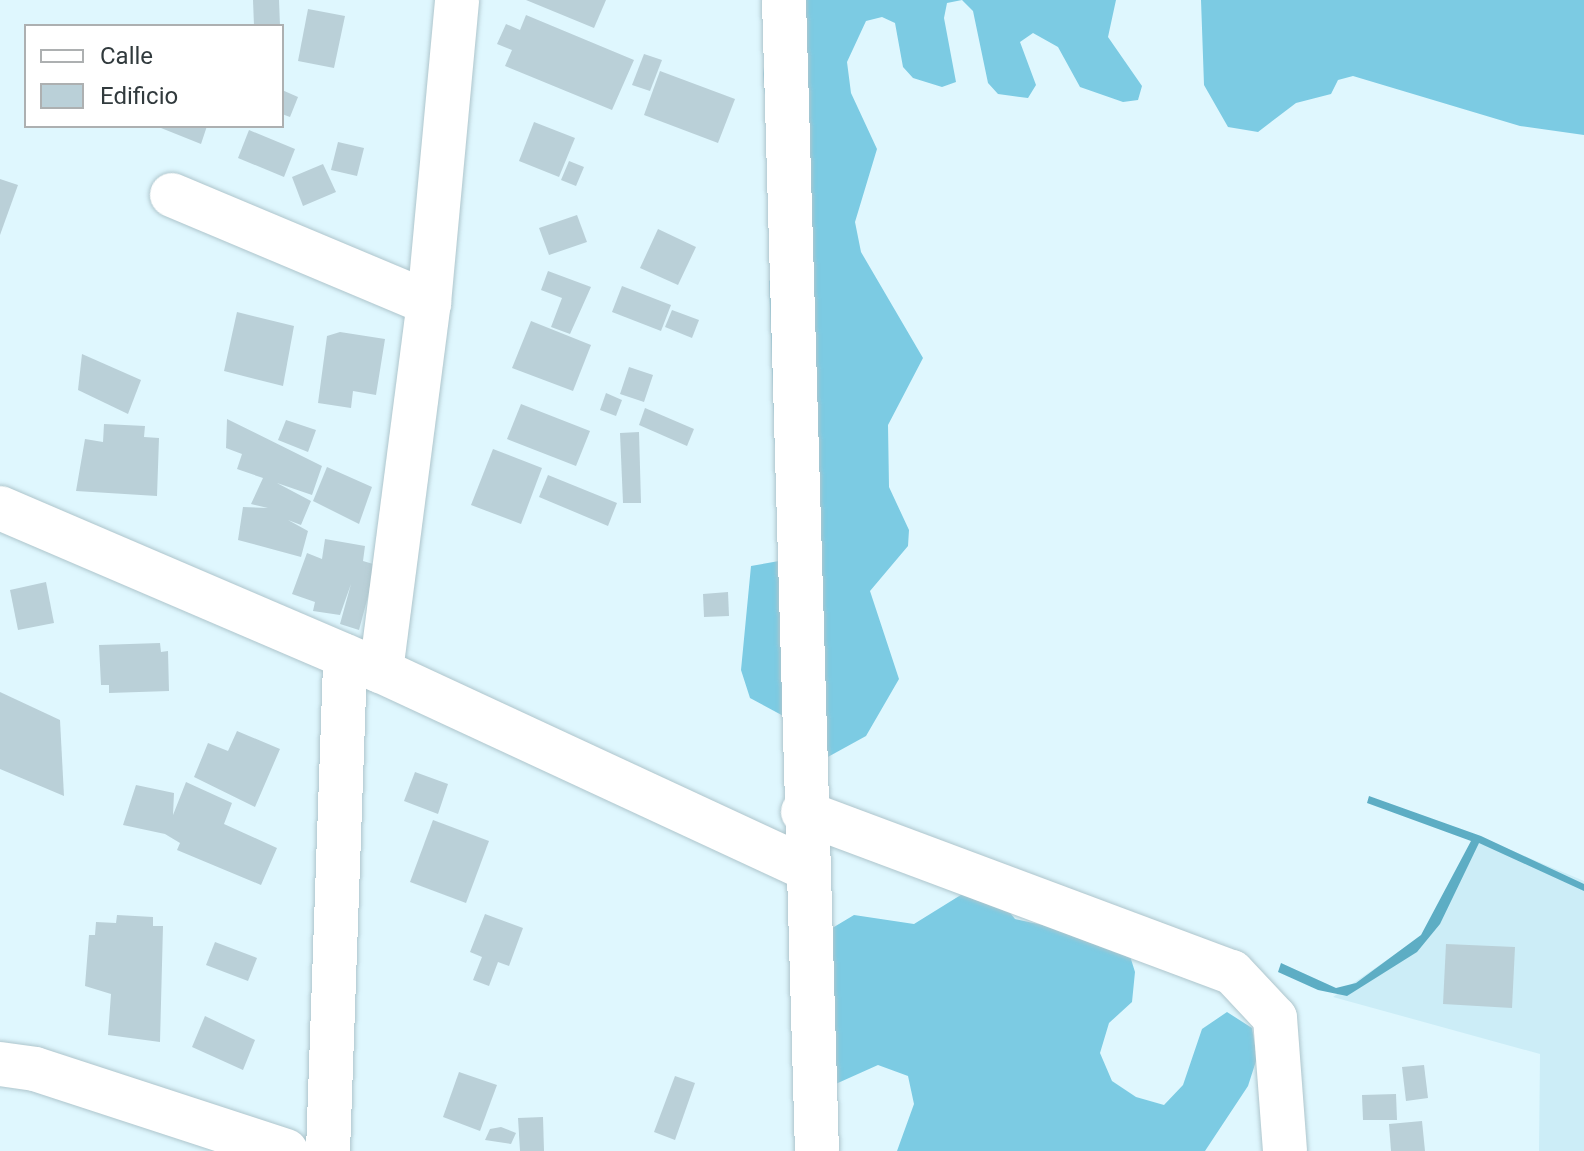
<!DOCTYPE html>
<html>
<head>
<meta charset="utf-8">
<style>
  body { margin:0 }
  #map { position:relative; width:1584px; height:1151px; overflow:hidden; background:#dff7fe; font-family:Roboto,sans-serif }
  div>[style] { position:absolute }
  .built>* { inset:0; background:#ccedf7 }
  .forest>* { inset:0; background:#7ccbe3 }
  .water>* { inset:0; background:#5dadc4 }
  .building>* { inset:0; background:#bad0d8 }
  .roads { filter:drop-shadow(0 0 2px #aec5cc) drop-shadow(0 0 2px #aec5cc) }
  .minor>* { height:44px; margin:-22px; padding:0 22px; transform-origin:22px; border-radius:22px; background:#fff }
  span { translate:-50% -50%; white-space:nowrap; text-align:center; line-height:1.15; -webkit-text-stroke:6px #fff; paint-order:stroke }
  .legend { position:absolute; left:24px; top:24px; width:260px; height:104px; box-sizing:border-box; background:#fff; border:2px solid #adb0b1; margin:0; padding:10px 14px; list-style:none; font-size:24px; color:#313a3d }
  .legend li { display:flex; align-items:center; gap:16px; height:40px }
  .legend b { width:40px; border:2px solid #adb0b1 }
</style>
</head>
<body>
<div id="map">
  <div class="built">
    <i style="clip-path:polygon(1475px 835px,1584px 881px,1584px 1151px,1539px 1151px,1540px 1054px,1333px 997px,1432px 929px)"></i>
  </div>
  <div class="forest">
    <i style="clip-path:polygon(773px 0,1116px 0,1108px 37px,1142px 86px,1138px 100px,1123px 102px,1080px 87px,1058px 47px,1033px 33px,1020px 42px,1036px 85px,1028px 98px,998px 94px,988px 83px,973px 11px,962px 0,947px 3px,944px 18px,956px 82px,942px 87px,913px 78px,903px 67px,895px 23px,882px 17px,866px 21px,847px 62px,851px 93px,877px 149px,855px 222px,861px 252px,923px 358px,888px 425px,889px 487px,909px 530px,908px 546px,870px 591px,899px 679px,866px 736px,826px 758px,789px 719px,750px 698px,741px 670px,751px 566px,779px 561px,769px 281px,781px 269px,763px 74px)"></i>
    <i style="clip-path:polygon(1201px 0,1584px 0,1584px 135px,1520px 126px,1353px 76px,1338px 80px,1331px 94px,1296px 103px,1258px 132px,1228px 127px,1204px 85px)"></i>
    <i style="clip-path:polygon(964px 893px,996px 895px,1015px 919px,1126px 943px,1135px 972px,1132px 1002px,1109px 1023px,1100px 1053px,1112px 1081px,1136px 1097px,1164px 1105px,1183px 1085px,1202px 1029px,1227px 1012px,1252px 1028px,1257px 1058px,1248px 1086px,1205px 1151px,897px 1151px,914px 1104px,908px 1076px,878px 1065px,820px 1091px,829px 930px,854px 915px,914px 924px)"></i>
  </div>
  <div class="water">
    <i style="clip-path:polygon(1369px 796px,1481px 836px,1584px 884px,1584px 891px,1479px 843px,1440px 924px,1417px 952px,1347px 996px,1318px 990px,1278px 972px,1281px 963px,1336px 988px,1356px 983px,1421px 935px,1471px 841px,1367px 803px)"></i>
  </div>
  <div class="building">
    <i style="clip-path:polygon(253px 0,279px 0,280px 26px,254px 26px)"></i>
    <i style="clip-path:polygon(526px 0,606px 0,594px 28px)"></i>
    <i style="clip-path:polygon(308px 9px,345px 16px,334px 68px,298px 61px)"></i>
    <i style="clip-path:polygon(526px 15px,634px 60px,612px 110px,505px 66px,512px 50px,497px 44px,506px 24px,520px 30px)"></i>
    <i style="clip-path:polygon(644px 54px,662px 60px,650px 91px,632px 85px)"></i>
    <i style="clip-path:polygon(660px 71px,735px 99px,718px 143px,644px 115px)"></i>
    <i style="clip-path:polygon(282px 90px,298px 97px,290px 117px,282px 114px)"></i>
    <i style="clip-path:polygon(534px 122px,575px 138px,559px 177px,519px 161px)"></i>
    <i style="clip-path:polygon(156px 126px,207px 126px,201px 144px)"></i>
    <i style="clip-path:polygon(249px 130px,295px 149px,284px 177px,238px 158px)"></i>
    <i style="clip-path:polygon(338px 142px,364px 148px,357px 176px,331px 170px)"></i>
    <i style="clip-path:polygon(569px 161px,584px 167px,576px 186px,561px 180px)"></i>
    <i style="clip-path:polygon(323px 164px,336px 192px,303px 206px,292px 177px)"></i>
    <i style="clip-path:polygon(0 179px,18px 185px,0 235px)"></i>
    <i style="clip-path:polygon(577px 215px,587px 242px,549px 255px,539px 228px)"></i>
    <i style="clip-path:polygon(658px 229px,696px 247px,678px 285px,640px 268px)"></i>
    <i style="clip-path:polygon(548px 271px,591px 287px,570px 334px,551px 327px,562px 298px,541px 290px)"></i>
    <i style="clip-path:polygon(622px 286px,671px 305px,661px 331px,612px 312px)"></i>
    <i style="clip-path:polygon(672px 310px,699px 320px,692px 338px,665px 327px)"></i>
    <i style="clip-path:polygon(237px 312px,294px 326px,283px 386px,224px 371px)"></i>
    <i style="clip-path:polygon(531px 321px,591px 345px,573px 391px,512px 368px)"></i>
    <i style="clip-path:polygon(340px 332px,385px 339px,376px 395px,353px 391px,351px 408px,318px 403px,327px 336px)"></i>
    <i style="clip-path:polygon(82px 354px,141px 380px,128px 414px,78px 390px)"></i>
    <i style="clip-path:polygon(629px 367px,653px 375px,644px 402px,620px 394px)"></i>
    <i style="clip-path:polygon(606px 393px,622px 400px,616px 416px,600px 410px)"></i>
    <i style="clip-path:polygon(521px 404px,590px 431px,576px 466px,507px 439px)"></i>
    <i style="clip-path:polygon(645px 408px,694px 429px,687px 446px,639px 425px)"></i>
    <i style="clip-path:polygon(227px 419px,322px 466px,312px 495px,277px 483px,311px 501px,301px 525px,288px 520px,308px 531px,301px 557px,238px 540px,243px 507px,268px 508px,251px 504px,263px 478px,237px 469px,242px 454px,226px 448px)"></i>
    <i style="clip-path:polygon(286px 420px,316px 430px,308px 452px,278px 440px)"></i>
    <i style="clip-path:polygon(104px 424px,145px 426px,144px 437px,159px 438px,157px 496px,76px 491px,85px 439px,103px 442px)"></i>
    <i style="clip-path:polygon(639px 432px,641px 503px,623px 503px,620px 433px)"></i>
    <i style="clip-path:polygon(493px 449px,542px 468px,521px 524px,471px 505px)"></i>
    <i style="clip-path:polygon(327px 467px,372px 487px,359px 524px,313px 501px)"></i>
    <i style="clip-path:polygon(548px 475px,617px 503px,608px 526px,539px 497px)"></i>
    <i style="clip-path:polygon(325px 539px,365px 546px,363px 561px,390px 569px,370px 589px,359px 630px,340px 624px,351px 584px,340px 615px,313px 611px,315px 602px,292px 594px,307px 553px,322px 559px)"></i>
    <i style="clip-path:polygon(46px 582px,54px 623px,18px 630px,10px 590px)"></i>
    <i style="clip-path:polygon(728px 592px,729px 616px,704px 617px,703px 594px)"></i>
    <i style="clip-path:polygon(160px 643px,161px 652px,168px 651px,169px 691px,109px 693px,109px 685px,101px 685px,99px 645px)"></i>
    <i style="clip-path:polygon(0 692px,60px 720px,64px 796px,0 769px)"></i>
    <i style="clip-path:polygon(237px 731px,280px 749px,255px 807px,194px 777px,208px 743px,228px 751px)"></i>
    <i style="clip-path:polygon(415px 772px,448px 784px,438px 814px,404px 801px)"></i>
    <i style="clip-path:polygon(186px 782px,232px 803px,224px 824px,277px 848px,261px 885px,177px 850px,180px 843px,165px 834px,123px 825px,136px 785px,174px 793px,173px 815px)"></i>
    <i style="clip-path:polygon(433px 820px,489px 841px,466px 903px,410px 882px)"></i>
    <i style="clip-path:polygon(485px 914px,523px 928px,509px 966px,498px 962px,489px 986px,473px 980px,482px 957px,470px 952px)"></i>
    <i style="clip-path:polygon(117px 915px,153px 917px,153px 926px,163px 926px,160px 1042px,108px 1035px,111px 994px,85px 986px,89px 935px,95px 935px,96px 922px,116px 923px)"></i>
    <i style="clip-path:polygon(215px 942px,257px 958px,248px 981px,206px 965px)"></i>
    <i style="clip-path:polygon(1446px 944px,1515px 947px,1512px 1008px,1443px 1004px)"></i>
    <i style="clip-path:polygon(205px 1016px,255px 1040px,243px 1070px,192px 1047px)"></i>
    <i style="clip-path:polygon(1424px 1065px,1428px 1098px,1406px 1101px,1402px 1067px)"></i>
    <i style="clip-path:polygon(459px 1072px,497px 1085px,480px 1131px,443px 1117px)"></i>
    <i style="clip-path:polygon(675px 1076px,695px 1083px,675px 1140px,654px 1132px)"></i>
    <i style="clip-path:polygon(1396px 1094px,1397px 1120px,1363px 1120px,1362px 1095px)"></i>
    <i style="clip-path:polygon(543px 1117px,544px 1151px,520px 1151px,518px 1118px)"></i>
    <i style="clip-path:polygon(1422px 1121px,1425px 1151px,1391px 1151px,1389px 1124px)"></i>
    <i style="clip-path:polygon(501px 1127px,516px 1133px,511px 1144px,485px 1140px,490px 1129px)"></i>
  </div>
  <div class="roads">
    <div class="minor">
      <i style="left:784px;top:0;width:1151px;rotate:88.36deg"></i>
      <i style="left:172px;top:195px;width:279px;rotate:22.8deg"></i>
      <i style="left:0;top:508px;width:414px;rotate:23.2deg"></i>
      <i style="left:381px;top:671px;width:468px;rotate:24.9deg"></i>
      <i style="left:381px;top:671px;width:371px;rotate:-82.6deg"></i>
      <i style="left:429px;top:303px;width:304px;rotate:-84.7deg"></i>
      <i style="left:803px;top:812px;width:458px;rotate:20.5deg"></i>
      <i style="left:1232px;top:972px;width:63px;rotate:46.9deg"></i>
      <i style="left:1275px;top:1018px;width:133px;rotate:85.7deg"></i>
      <i style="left:0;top:1064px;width:35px;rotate:8deg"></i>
      <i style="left:35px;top:1069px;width:264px;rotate:18.1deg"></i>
      <i style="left:328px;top:1151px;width:495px;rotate:-88deg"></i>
    </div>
  </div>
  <ul class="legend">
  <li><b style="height:10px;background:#fff"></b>Calle</li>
  <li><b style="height:22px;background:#bad0d8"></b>Edificio</li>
  </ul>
</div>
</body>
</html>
